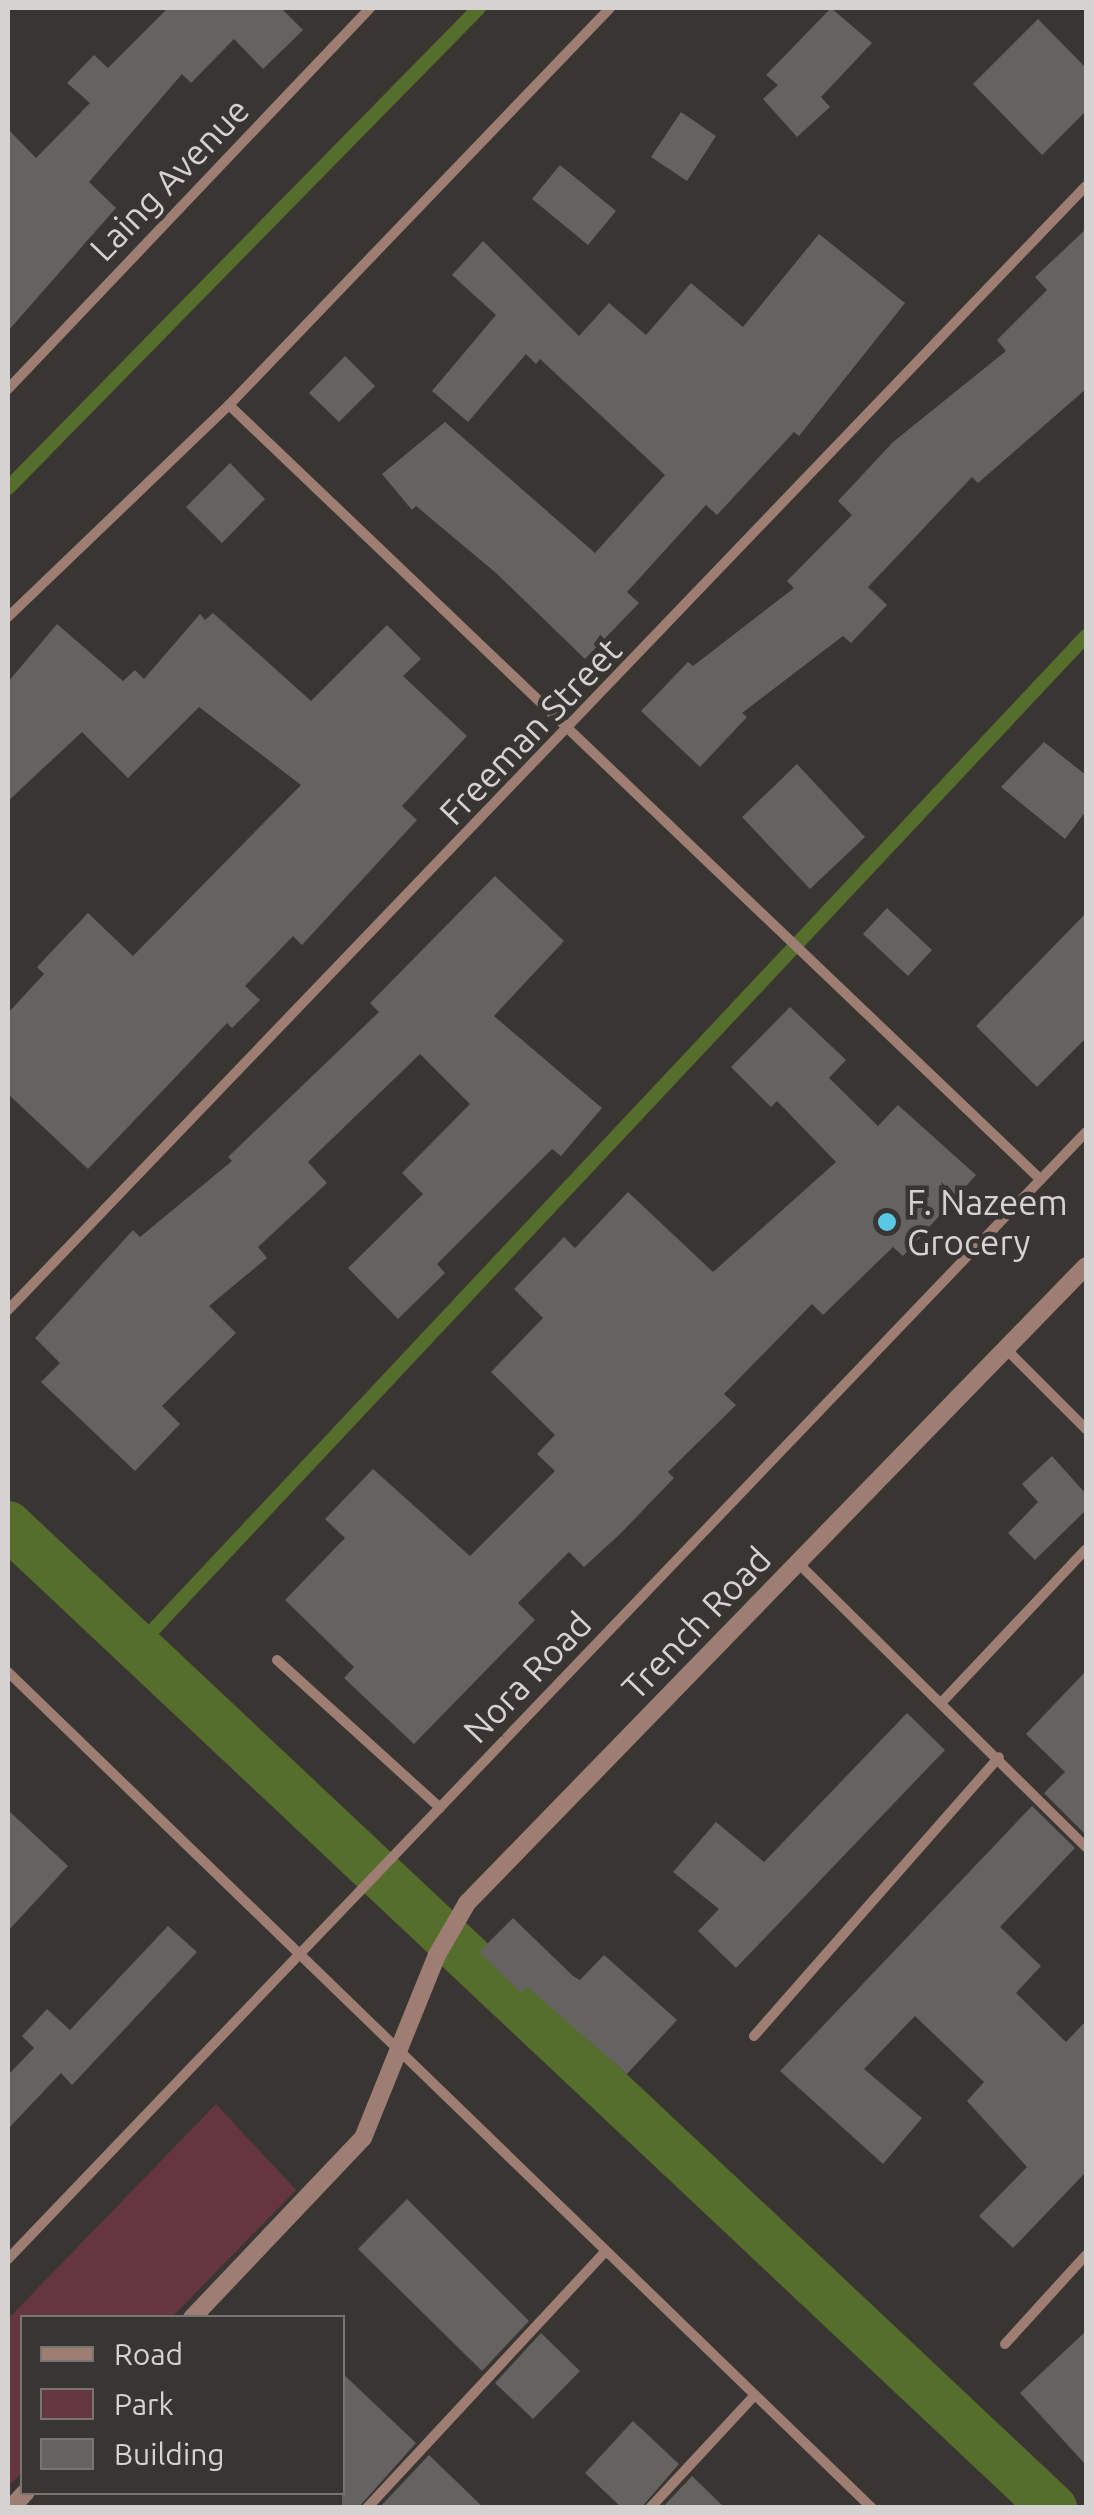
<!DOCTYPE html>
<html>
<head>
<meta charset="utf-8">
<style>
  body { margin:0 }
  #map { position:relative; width:1094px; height:2515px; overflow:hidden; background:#383532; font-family:Ubuntu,sans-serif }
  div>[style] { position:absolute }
  .green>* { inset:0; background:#663640 }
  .stream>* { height:14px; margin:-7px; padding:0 7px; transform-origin:7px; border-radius:7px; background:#556e2b }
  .canal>* { height:48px; margin:-24px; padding:0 24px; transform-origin:24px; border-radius:24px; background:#556e2b }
  .building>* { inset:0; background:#64635f }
  .minor>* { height:10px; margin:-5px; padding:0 5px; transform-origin:5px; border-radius:5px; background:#9e7d73 }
  .tertiary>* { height:18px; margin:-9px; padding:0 9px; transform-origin:9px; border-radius:9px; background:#9e7d73 }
  .dots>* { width:28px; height:28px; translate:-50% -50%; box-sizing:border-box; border:5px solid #383532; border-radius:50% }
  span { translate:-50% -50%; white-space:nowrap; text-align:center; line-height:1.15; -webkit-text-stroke:9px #383532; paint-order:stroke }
  .street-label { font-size:35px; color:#d5d3d1 }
  .poi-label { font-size:35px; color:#d5d3d1 }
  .left { translate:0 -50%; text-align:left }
  .frame { position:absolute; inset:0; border:10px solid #d5d3d1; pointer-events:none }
  .legend { position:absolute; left:20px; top:2315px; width:325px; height:180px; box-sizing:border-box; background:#383532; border:2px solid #777472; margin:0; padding:12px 18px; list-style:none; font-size:30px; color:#d5d3d1 }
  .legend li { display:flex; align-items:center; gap:20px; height:50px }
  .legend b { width:50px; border:2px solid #777472 }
</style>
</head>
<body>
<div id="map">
  <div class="green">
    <i style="clip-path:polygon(216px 2104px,296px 2190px,172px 2317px,22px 2318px,22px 2472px,8px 2487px,8px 2319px)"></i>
  </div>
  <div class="stream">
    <i style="left:8px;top:488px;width:672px;rotate:-45.54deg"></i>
    <i style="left:137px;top:1647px;width:1387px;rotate:-46.81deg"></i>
  </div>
  <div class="canal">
    <i style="left:8px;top:1525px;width:1435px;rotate:43.25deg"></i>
  </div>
  <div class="building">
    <i style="clip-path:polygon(168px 8px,281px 8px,303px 30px,263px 69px,234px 39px,191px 83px,182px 74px,89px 182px,116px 208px,8px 331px,8px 129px,36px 158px,90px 103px,67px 83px,94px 55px,108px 68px)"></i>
    <i style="clip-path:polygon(831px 8px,872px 43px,821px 97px,830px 107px,797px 137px,763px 99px,778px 85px,766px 75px)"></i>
    <i style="clip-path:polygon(1038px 19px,1086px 68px,1086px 111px,1042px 155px,973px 84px)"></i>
    <i style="clip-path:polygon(681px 112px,716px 136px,687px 181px,651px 157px)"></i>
    <i style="clip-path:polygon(560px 165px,616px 211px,588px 245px,532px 199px)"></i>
    <i style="clip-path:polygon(1086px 229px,1086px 389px,978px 483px,972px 477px,868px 587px,887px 605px,851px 643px,843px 636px,742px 713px,747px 717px,700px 767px,641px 711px,688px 662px,693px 666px,794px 588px,787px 581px,852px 515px,838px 501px,893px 442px,1006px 351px,997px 340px,1047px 290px,1035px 277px)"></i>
    <i style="clip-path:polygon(819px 234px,905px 303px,799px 436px,794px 432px,717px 515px,706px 505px,627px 592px,639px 603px,585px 659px,496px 573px,416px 506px,412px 510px,382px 474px,445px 422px,595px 553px,665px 475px,540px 359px,536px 364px,526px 354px,468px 422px,432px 391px,496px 315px,452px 275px,483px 241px,579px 336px,609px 303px,646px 335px,691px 283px,743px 327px)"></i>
    <i style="clip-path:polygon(345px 356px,375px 386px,339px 422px,309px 393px)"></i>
    <i style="clip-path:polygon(230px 463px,265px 499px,222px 543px,186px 507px)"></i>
    <i style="clip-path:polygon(213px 613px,311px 701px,387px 625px,421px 659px,403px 676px,467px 736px,402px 806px,417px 820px,302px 945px,293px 936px,245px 986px,260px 1000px,232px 1028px,227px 1023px,88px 1169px,8px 1094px,8px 1013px,44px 974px,37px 967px,88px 913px,133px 956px,301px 785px,199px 707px,128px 778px,82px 732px,8px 801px,8px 682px,57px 624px,123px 681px,135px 670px,144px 679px,200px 614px,205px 620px)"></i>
    <i style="clip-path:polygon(1044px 742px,1086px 775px,1086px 811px,1065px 839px,1001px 787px)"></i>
    <i style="clip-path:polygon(797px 764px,865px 837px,810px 889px,742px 817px)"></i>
    <i style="clip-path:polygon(495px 876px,564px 941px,494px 1016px,602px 1108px,561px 1156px,552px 1149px,437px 1264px,445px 1273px,398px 1319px,348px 1268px,423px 1194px,402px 1173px,470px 1104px,420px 1054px,308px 1162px,327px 1183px,258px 1247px,267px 1258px,209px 1306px,236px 1333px,162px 1406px,180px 1424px,135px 1471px,41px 1382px,60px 1363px,35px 1338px,133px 1230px,140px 1237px,232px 1161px,228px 1157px,379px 1012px,370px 1003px)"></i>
    <i style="clip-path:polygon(887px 908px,932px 950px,908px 976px,863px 934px)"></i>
    <i style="clip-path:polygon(1086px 913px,1086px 1038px,1037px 1087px,976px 1026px)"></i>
    <i style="clip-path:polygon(790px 1007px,846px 1060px,829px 1078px,878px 1126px,898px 1105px,976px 1175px,903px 1256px,893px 1247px,823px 1315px,812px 1304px,724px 1394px,736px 1405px,668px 1472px,674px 1478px,620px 1534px,584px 1567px,569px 1552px,518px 1603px,535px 1620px,414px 1744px,344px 1678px,354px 1667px,285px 1600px,345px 1538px,325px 1519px,373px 1469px,470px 1556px,555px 1471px,537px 1454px,555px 1435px,491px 1372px,543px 1318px,514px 1289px,564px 1237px,575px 1248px,628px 1192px,713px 1272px,836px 1162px,777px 1101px,771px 1107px,731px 1067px)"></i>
    <i style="clip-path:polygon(1052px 1456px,1086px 1494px,1086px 1510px,1035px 1560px,1008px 1533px,1038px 1502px,1022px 1484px)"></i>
    <i style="clip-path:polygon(1086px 1671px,1086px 1835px,1044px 1793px,1065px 1772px,1026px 1734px)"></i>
    <i style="clip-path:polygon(907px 1713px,945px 1750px,736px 1968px,698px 1931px,719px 1909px,673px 1872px,716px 1822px,764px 1862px)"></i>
    <i style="clip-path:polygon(1032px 1806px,1075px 1848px,1000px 1927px,1041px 1966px,1016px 1993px,1066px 2042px,1086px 2021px,1086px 2172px,1013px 2248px,979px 2216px,1027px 2167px,967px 2101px,984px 2082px,915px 2016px,864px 2069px,922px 2118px,883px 2164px,780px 2071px)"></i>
    <i style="clip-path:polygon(8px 1810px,68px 1866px,8px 1931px)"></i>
    <i style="clip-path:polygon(513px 1918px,573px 1976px,580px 1980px,604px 1955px,677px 2020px,627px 2074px,527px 1987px,521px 1993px,479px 1952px)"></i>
    <i style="clip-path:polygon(168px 1926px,197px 1952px,72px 2085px,61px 2073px,8px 2129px,8px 2075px,34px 2048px,22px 2036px,47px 2009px,70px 2030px)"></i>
    <i style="clip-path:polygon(407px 2199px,529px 2321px,482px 2371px,358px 2249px)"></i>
    <i style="clip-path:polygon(1086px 2331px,1086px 2465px,1020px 2393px)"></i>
    <i style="clip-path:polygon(541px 2333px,580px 2371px,533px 2419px,495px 2383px)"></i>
    <i style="clip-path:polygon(342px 2373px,416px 2443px,358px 2508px,342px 2508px)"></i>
    <i style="clip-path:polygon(633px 2421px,679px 2464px,641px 2508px,622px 2508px,585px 2473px)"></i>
    <i style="clip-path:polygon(429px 2455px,484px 2508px,379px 2508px)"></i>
    <i style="clip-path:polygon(692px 2476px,725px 2508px,662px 2508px)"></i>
  </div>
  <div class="minor">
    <i style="left:8px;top:389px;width:526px;rotate:-46.46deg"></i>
    <i style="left:229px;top:405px;width:1122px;rotate:43.66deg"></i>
    <i style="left:8px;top:617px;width:306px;rotate:-43.8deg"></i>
    <i style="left:229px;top:405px;width:550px;rotate:-46.18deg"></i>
    <i style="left:8px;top:1310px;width:1557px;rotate:-46.2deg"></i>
    <i style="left:1007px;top:1350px;width:112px;rotate:45deg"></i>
    <i style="left:799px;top:1564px;width:403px;rotate:44.6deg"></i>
    <i style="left:277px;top:1660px;width:220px;rotate:42.2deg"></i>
    <i style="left:8px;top:1672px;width:1202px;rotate:44.06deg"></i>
    <i style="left:942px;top:1702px;width:210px;rotate:-46.7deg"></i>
    <i style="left:754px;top:2036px;width:371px;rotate:-48.7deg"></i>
    <i style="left:8px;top:2259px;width:1560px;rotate:-46.27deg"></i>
    <i style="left:1005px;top:2344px;width:120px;rotate:-47.7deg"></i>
    <i style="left:367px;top:2508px;width:351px;rotate:-47.1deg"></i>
    <i style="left:650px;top:2508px;width:154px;rotate:-47.1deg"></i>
  </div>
  <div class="tertiary">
    <i style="left:192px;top:2318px;width:248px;rotate:-46.5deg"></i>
    <i style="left:363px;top:2138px;width:197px;rotate:-68deg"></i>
    <i style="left:437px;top:1955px;width:60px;rotate:-60deg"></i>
    <i style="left:467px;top:1903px;width:888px;rotate:-45.82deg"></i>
    <i style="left:11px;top:2508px;width:22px;rotate:-47deg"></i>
  </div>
  <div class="dots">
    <i style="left:887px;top:1222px;background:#59c8e4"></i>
  </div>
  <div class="street-label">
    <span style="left:169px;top:179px;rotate:-46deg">Laing Avenue</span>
    <span style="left:530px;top:731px;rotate:-46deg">Freeman Street</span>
    <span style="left:696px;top:1623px;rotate:-46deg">Trench Road</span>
    <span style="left:527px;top:1677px;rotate:-46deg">Nora Road</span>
  </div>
  <div class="poi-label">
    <span class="left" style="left:907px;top:1222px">F. Nazeem<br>Grocery</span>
  </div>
  <div class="frame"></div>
  <ul class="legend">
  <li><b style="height:12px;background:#9e7d73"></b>Road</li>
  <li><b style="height:28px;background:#663640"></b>Park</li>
  <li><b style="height:28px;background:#64635f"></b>Building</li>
  </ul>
</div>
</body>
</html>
